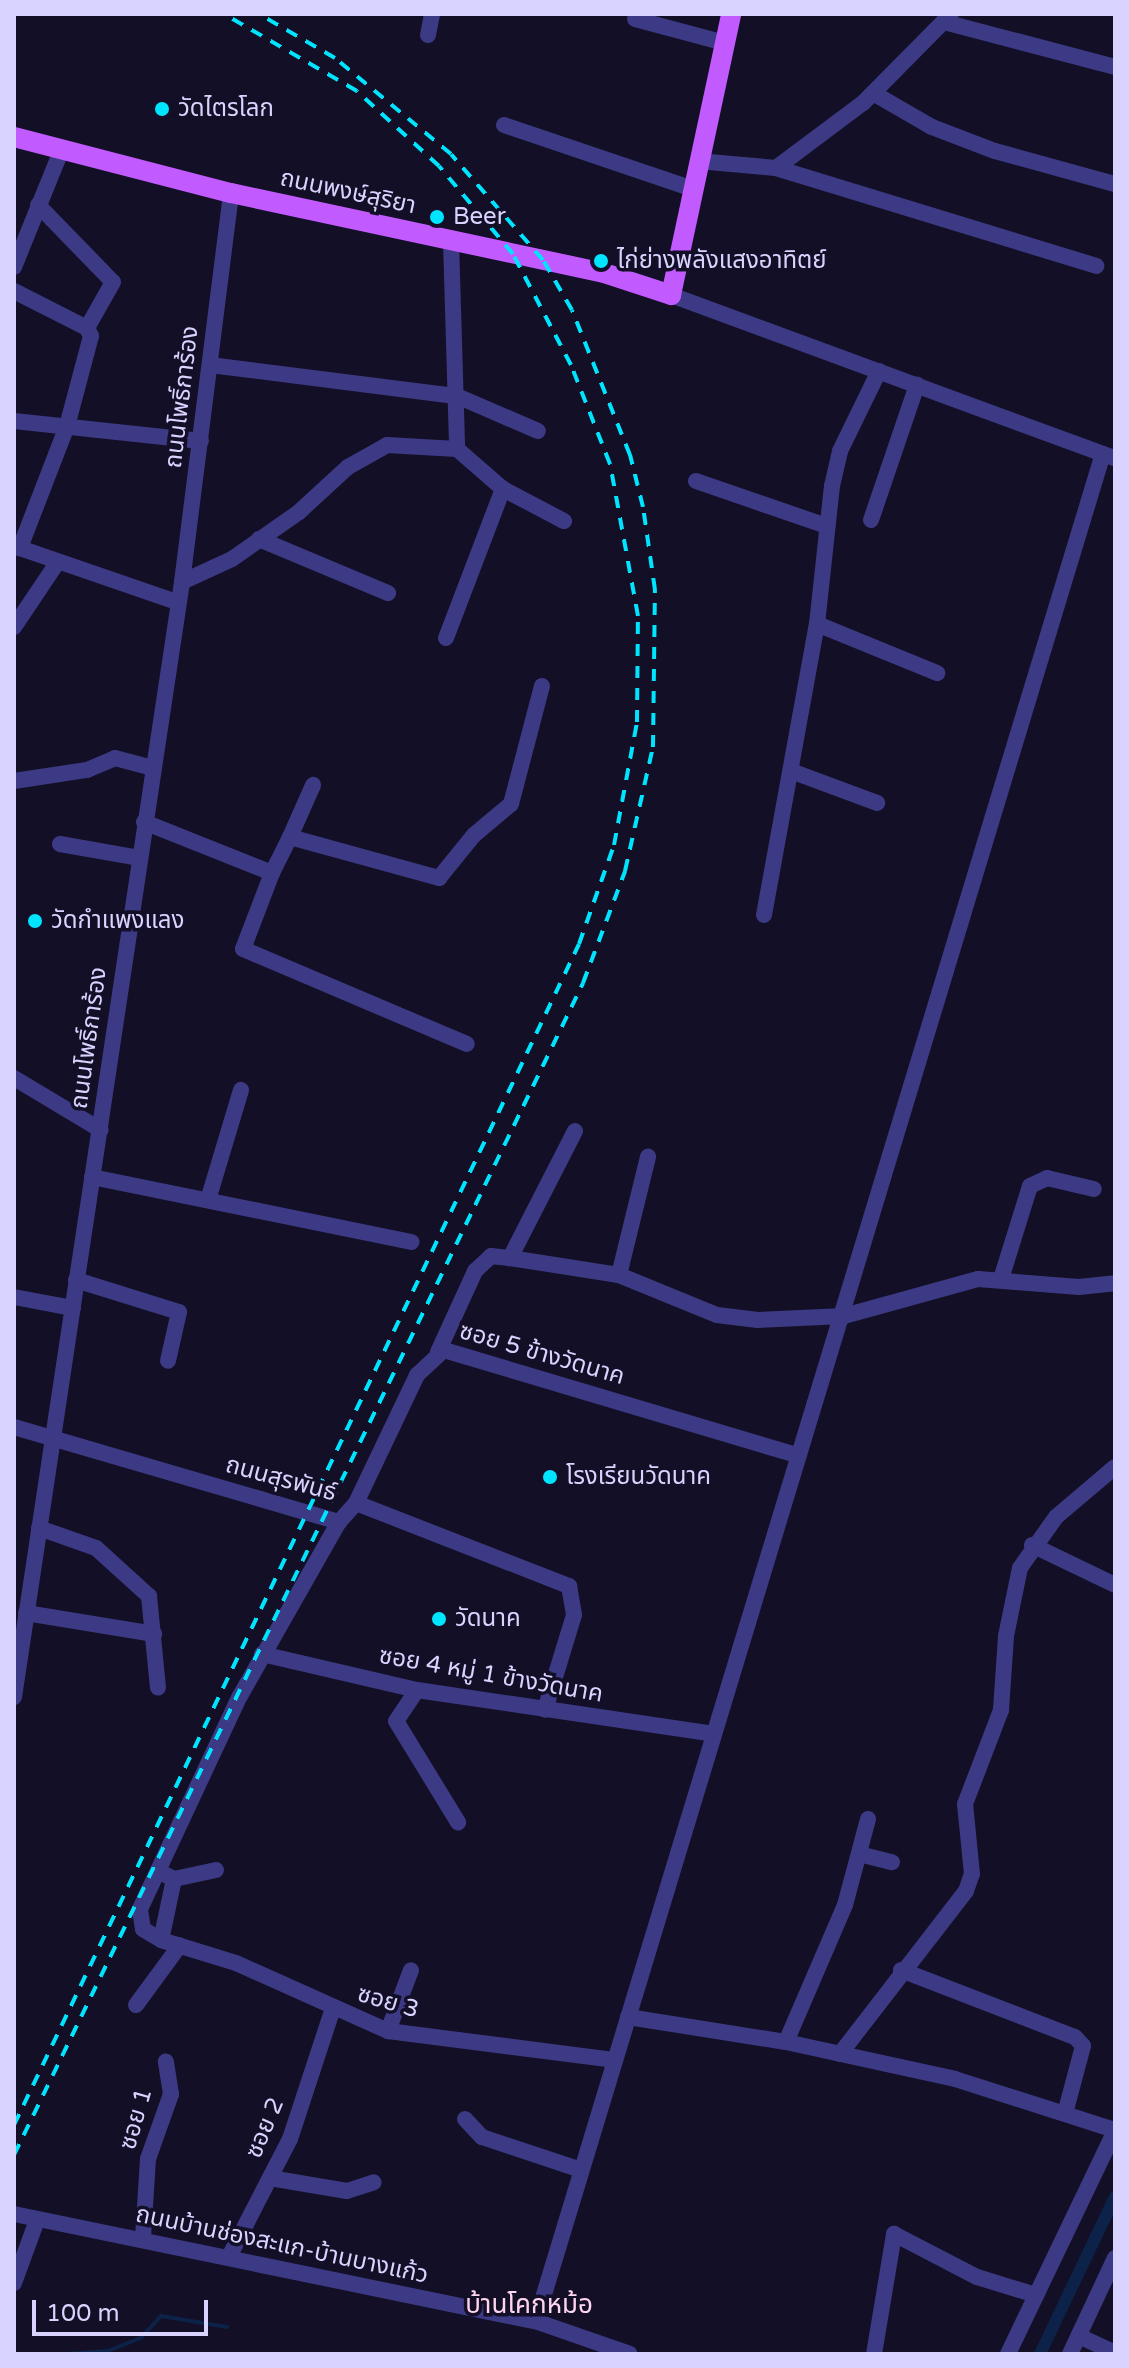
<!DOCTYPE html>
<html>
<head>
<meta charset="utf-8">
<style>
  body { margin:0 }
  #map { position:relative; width:1129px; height:2368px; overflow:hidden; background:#130f26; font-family:"Varela Round","Noto Sans Thai",sans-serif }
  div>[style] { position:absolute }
  .stream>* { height:4px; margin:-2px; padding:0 2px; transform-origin:2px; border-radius:2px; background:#0c2248 }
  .canal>* { height:12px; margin:-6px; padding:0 6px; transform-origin:6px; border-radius:6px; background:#0c2248 }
  .minor>* { height:16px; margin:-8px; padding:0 8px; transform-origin:8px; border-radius:8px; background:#3d3a85 }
  .major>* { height:20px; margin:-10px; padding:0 10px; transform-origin:10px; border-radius:10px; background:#c25bff }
  .rail>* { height:4px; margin-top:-2px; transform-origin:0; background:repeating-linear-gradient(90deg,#00e5ff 0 12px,transparent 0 22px) }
  .dots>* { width:22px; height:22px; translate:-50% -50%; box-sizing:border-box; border:4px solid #130f26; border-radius:50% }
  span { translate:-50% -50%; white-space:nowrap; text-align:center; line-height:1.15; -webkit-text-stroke:7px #130f26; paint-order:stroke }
  .poi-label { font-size:24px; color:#d9d4ff }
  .left { translate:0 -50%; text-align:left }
  .street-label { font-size:24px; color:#d9d4ff }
  .neighbourhood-label { font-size:26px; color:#ffd6f0 }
  .frame { position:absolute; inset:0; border:16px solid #d9d4ff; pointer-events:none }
  .scale { position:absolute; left:32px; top:2300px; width:176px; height:36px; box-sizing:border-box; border:4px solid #d9d4ff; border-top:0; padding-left:10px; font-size:24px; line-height:28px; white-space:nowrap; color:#d9d4ff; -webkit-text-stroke:6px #130f26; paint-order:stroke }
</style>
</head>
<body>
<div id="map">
  <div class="stream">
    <i style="left:67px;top:2354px;width:41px;rotate:-4.2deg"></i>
    <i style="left:108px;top:2351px;width:35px;rotate:-22deg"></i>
    <i style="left:141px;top:2338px;width:30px;rotate:-48deg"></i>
    <i style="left:161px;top:2316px;width:67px;rotate:9.5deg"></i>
  </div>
  <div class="canal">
    <i style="left:1040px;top:2354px;width:174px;rotate:-64.5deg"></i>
  </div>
  <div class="minor">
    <i style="left:635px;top:19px;width:93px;rotate:14.9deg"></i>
    <i style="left:944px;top:22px;width:177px;rotate:14.7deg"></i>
    <i style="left:428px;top:35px;width:21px;rotate:-79deg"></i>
    <i style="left:873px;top:93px;width:68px;rotate:30deg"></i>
    <i style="left:932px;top:127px;width:67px;rotate:20.9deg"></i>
    <i style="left:995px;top:151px;width:124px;rotate:15.4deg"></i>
    <i style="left:504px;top:125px;width:200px;rotate:18.7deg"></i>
    <i style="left:698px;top:161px;width:78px;rotate:5.1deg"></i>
    <i style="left:776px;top:168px;width:335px;rotate:17deg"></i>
    <i style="left:776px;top:168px;width:109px;rotate:-36.8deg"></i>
    <i style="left:863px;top:103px;width:125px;rotate:-45.3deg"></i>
    <i style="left:38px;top:205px;width:107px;rotate:45.8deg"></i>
    <i style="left:113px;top:282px;width:53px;rotate:119.5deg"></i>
    <i style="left:451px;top:241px;width:208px;rotate:88.3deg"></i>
    <i style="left:14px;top:267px;width:127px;rotate:-67.9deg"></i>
    <i style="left:14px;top:291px;width:82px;rotate:26.9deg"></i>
    <i style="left:87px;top:328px;width:9px;rotate:63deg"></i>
    <i style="left:91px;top:336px;width:93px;rotate:104.9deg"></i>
    <i style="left:67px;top:426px;width:131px;rotate:111.1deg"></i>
    <i style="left:671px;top:295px;width:473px;rotate:20.2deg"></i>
    <i style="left:210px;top:365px;width:249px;rotate:7.2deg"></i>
    <i style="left:457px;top:396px;width:88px;rotate:23.4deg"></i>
    <i style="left:14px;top:421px;width:188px;rotate:6.1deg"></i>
    <i style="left:696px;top:481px;width:135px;rotate:19deg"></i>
    <i style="left:871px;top:520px;width:143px;rotate:-71.2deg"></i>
    <i style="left:259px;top:539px;width:140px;rotate:22.7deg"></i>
    <i style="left:14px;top:546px;width:172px;rotate:19deg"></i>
    <i style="left:182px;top:582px;width:55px;rotate:-24.7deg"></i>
    <i style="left:232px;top:559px;width:82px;rotate:-35deg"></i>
    <i style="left:299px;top:512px;width:67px;rotate:-42.6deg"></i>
    <i style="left:348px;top:467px;width:45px;rotate:-29.4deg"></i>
    <i style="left:387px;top:445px;width:70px;rotate:3.3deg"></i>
    <i style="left:457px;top:449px;width:61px;rotate:41deg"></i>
    <i style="left:503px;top:489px;width:69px;rotate:27.7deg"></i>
    <i style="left:817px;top:624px;width:130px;rotate:22.2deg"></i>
    <i style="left:14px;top:627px;width:77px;rotate:-56.1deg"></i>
    <i style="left:446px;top:638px;width:160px;rotate:-69.1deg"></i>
    <i style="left:791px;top:771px;width:92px;rotate:20.4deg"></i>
    <i style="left:14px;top:781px;width:74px;rotate:-8.6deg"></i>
    <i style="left:87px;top:770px;width:30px;rotate:-23deg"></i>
    <i style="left:115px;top:758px;width:38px;rotate:15deg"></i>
    <i style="left:144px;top:822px;width:138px;rotate:21.7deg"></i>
    <i style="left:272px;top:873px;width:81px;rotate:110.9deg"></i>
    <i style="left:243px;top:949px;width:243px;rotate:23deg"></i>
    <i style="left:290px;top:837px;width:57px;rotate:-66.1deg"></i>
    <i style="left:60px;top:844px;width:80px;rotate:10deg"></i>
    <i style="left:272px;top:873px;width:40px;rotate:-63.4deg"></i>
    <i style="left:290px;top:837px;width:155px;rotate:15.4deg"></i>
    <i style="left:439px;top:878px;width:55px;rotate:-50.9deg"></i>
    <i style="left:474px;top:835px;width:48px;rotate:-40deg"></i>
    <i style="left:511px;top:804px;width:122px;rotate:-75.3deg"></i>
    <i style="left:764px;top:915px;width:296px;rotate:-79.7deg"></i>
    <i style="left:817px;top:624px;width:139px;rotate:-83.8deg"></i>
    <i style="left:832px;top:486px;width:36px;rotate:-77deg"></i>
    <i style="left:840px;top:451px;width:89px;rotate:-64deg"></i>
    <i style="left:14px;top:1078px;width:101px;rotate:30.9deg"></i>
    <i style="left:575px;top:1131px;width:143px;rotate:117.1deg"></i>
    <i style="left:510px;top:1258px;width:110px;rotate:8.9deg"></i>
    <i style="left:619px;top:1275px;width:106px;rotate:22.2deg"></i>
    <i style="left:717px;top:1315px;width:41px;rotate:7deg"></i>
    <i style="left:758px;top:1320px;width:86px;rotate:-2.7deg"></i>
    <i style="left:844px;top:1316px;width:139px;rotate:-15.4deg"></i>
    <i style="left:978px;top:1279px;width:101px;rotate:4.5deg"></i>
    <i style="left:1079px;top:1287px;width:36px;rotate:-6deg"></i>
    <i style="left:92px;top:1177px;width:326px;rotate:11.5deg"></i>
    <i style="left:208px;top:1200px;width:115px;rotate:-73.3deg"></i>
    <i style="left:619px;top:1275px;width:122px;rotate:-76.2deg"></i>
    <i style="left:1001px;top:1279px;width:97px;rotate:-72.7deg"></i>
    <i style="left:1030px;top:1186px;width:19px;rotate:-25deg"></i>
    <i style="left:1047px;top:1178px;width:48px;rotate:13.2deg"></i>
    <i style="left:76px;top:1280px;width:108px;rotate:17.3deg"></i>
    <i style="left:179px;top:1312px;width:50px;rotate:102.7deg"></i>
    <i style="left:14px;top:1297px;width:60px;rotate:10.6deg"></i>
    <i style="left:438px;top:1352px;width:89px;rotate:-65.4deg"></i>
    <i style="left:475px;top:1271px;width:22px;rotate:-43deg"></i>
    <i style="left:491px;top:1256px;width:19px;rotate:6deg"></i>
    <i style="left:14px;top:1427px;width:339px;rotate:16.3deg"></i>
    <i style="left:339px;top:1522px;width:25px;rotate:-48deg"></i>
    <i style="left:356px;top:1503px;width:229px;rotate:21.3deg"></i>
    <i style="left:569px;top:1586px;width:29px;rotate:80deg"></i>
    <i style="left:574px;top:1615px;width:99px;rotate:107deg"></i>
    <i style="left:356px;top:1503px;width:142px;rotate:-64.5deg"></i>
    <i style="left:417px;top:1375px;width:37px;rotate:-43deg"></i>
    <i style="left:444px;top:1350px;width:370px;rotate:16.6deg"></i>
    <i style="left:39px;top:1528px;width:60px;rotate:19.3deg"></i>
    <i style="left:96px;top:1548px;width:72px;rotate:42.2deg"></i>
    <i style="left:149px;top:1596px;width:92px;rotate:84.4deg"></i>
    <i style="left:1032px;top:1545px;width:92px;rotate:25.7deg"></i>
    <i style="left:26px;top:1613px;width:130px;rotate:9.3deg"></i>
    <i style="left:262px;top:1654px;width:159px;rotate:13.1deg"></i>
    <i style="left:417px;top:1690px;width:300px;rotate:8.4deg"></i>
    <i style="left:417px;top:1690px;width:37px;rotate:124deg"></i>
    <i style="left:396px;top:1721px;width:119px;rotate:58.5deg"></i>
    <i style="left:14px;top:1697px;width:1128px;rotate:-81.43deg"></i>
    <i style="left:182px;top:582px;width:392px;rotate:-82.8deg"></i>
    <i style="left:859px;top:1854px;width:34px;rotate:14deg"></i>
    <i style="left:162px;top:1873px;width:13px;rotate:27deg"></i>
    <i style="left:174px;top:1879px;width:62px;rotate:102deg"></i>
    <i style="left:161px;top:1940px;width:21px;rotate:-149deg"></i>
    <i style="left:143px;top:1929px;width:20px;rotate:-99deg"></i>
    <i style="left:140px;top:1909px;width:235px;rotate:-64.9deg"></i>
    <i style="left:240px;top:1696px;width:200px;rotate:-60.4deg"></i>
    <i style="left:174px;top:1879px;width:43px;rotate:-12.1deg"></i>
    <i style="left:161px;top:1940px;width:78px;rotate:17deg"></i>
    <i style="left:236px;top:1963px;width:167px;rotate:24.1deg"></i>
    <i style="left:388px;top:2031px;width:229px;rotate:7.3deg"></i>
    <i style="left:901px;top:1970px;width:186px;rotate:21.1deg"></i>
    <i style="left:1075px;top:2037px;width:12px;rotate:48deg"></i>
    <i style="left:1083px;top:2046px;width:66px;rotate:104.9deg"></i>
    <i style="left:136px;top:2005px;width:74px;rotate:-53.7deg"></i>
    <i style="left:628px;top:2017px;width:160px;rotate:9deg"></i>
    <i style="left:786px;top:2042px;width:173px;rotate:12.3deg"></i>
    <i style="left:955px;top:2079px;width:168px;rotate:17.7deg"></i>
    <i style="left:388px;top:2031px;width:65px;rotate:-69.3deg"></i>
    <i style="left:786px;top:2042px;width:149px;rotate:-66.7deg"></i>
    <i style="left:845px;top:1905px;width:89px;rotate:-75deg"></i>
    <i style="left:840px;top:2054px;width:206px;rotate:-52.3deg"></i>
    <i style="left:966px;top:1891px;width:18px;rotate:-71deg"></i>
    <i style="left:972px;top:1874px;width:70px;rotate:-95.7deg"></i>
    <i style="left:965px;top:1804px;width:101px;rotate:-69deg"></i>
    <i style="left:1001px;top:1710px;width:74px;rotate:-86.1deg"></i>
    <i style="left:1006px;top:1636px;width:69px;rotate:-78.4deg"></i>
    <i style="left:1020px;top:1568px;width:62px;rotate:-54.8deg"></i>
    <i style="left:1056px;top:1517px;width:77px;rotate:-40.3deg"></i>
    <i style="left:465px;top:2119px;width:25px;rotate:47deg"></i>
    <i style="left:482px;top:2137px;width:104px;rotate:18.4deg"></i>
    <i style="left:270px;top:2178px;width:78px;rotate:9.6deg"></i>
    <i style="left:347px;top:2191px;width:28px;rotate:-18deg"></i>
    <i style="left:14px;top:2214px;width:535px;rotate:11.65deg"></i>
    <i style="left:538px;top:2322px;width:97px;rotate:19.2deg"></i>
    <i style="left:143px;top:2238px;width:79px;rotate:-86.4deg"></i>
    <i style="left:148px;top:2159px;width:69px;rotate:-70.5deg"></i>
    <i style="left:171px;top:2094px;width:33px;rotate:-99deg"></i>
    <i style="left:229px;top:2257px;width:133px;rotate:-62.7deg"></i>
    <i style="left:290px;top:2139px;width:135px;rotate:-71.8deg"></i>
    <i style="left:14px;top:2283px;width:67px;rotate:-69.9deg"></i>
    <i style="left:536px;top:2321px;width:1951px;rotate:-73.11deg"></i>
    <i style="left:1079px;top:2336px;width:40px;rotate:25deg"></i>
    <i style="left:874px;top:2354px;width:122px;rotate:-80.5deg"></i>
    <i style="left:894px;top:2234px;width:93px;rotate:27.4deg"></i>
    <i style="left:977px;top:2277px;width:62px;rotate:17deg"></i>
    <i style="left:1008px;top:2354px;width:247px;rotate:-64.4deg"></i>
    <i style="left:1070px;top:2354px;width:106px;rotate:-64.9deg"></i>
  </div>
  <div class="major">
    <i style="left:14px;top:137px;width:224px;rotate:14.5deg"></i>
    <i style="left:231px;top:193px;width:378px;rotate:12.1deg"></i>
    <i style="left:601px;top:272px;width:74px;rotate:18.2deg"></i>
    <i style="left:671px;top:295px;width:287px;rotate:-77.9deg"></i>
  </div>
  <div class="rail">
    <i style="left:14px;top:2125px;width:1309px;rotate:-64.43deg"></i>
    <i style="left:579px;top:944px;width:105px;rotate:-70.5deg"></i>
    <i style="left:614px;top:845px;width:125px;rotate:-79.4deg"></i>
    <i style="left:637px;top:722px;width:106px;rotate:-89.5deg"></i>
    <i style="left:638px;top:616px;width:155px;rotate:-100.4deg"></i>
    <i style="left:610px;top:464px;width:106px;rotate:-111.5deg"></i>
    <i style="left:571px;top:365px;width:125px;rotate:-117.6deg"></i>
    <i style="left:513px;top:254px;width:115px;rotate:-130.1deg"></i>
    <i style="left:439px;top:166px;width:111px;rotate:-137.6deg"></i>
    <i style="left:357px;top:91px;width:154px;rotate:-149.9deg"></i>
    <i style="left:14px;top:2155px;width:1303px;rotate:-64.1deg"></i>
    <i style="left:583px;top:983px;width:120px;rotate:-69.4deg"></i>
    <i style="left:625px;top:871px;width:127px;rotate:-77.3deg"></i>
    <i style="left:653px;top:747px;width:157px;rotate:-89.3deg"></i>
    <i style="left:655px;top:590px;width:84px;rotate:-98.2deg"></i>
    <i style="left:643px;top:507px;width:54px;rotate:-104deg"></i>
    <i style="left:630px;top:455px;width:156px;rotate:-111.8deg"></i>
    <i style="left:572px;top:310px;width:58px;rotate:-120.1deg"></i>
    <i style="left:543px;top:260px;width:140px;rotate:-131deg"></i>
    <i style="left:451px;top:154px;width:151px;rotate:-140.4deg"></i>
    <i style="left:335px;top:58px;width:88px;rotate:-149.9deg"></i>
  </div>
  <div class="dots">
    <i style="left:162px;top:109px;background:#00e5ff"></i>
    <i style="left:437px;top:217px;background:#00e5ff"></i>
    <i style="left:601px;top:261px;background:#00e5ff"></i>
    <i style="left:35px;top:921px;background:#00e5ff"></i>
    <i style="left:550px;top:1477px;background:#00e5ff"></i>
    <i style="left:439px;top:1619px;background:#00e5ff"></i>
  </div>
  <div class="poi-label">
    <span class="left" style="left:178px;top:109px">วัดไตรโลก</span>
    <span class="left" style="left:453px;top:217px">Beer</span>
    <span class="left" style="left:617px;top:261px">ไก่ย่างพลังแสงอาทิตย์</span>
    <span class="left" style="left:51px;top:921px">วัดกำแพงแลง</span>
    <span class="left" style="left:566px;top:1477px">โรงเรียนวัดนาค</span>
    <span class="left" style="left:455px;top:1619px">วัดนาค</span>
  </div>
  <div class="street-label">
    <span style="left:348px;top:192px;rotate:12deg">ถนนพงษ์สุริยา</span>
    <span style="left:182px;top:397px;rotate:-83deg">ถนนโพธิ์การ้อง</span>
    <span style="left:89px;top:1038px;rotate:-82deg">ถนนโพธิ์การ้อง</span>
    <span style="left:542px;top:1354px;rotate:16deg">ซอย 5 ข้างวัดนาค</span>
    <span style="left:281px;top:1479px;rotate:15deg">ถนนสุรพันธ์</span>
    <span style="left:491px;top:1675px;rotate:10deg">ซอย 4 หมู่ 1 ข้างวัดนาค</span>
    <span style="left:388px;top:2002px;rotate:16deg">ซอย 3</span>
    <span style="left:136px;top:2119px;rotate:-74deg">ซอย 1</span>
    <span style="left:265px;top:2128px;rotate:-67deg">ซอย 2</span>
    <span style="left:282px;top:2245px;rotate:12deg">ถนนบ้านช่องสะแก-บ้านบางแก้ว</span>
  </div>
  <div class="neighbourhood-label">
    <span style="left:529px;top:2305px">บ้านโคกหม้อ</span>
  </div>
  <div class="frame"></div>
  <div class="scale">100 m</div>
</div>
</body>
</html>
